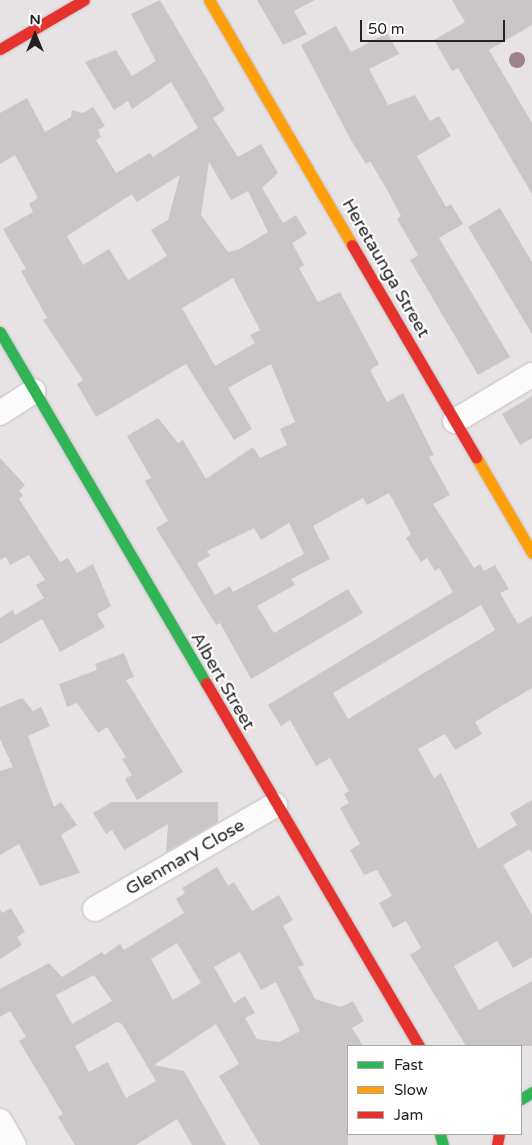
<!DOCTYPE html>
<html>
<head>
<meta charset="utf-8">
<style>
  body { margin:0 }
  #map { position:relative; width:532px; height:1145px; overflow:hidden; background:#e7e2e4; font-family:"Varela Round",sans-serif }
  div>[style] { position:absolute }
  .building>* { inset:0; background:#cac6c8 }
  .roads { filter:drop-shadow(0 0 1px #c3bfc1) drop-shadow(0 0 1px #c3bfc1) }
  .street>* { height:24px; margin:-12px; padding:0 12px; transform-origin:12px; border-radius:12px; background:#fbfbfb }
  .fast>* { height:11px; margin:-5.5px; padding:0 5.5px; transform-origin:5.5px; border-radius:5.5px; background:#30b455 }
  .slow>* { height:11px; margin:-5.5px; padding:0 5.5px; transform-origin:5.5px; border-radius:5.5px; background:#ff9f0a }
  .jam>* { height:11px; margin:-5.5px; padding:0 5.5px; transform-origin:5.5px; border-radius:5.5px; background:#e5322d }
  .trees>* { width:16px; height:16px; margin:-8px; border-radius:50%; background:#9e828e }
  span { translate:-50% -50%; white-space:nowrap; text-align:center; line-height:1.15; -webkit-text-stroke:4.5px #fff; paint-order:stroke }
  .street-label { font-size:18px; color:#242122 }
  .legend { position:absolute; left:347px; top:1045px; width:175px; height:90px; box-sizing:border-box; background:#fff; border:1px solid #a7a6a7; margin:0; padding:6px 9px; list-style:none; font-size:15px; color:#242122 }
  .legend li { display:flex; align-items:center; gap:10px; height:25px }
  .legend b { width:25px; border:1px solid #a7a6a7 }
  .north { position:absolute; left:10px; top:10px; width:50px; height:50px; -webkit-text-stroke:4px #fff; paint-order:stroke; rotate:0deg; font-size:14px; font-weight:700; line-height:20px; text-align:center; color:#242122 }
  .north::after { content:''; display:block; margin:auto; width:18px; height:22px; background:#242122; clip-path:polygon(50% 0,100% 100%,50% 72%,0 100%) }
  .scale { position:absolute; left:360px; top:20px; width:145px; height:22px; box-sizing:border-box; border:2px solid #242122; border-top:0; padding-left:6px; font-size:15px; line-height:18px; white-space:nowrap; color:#242122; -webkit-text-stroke:4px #fff; paint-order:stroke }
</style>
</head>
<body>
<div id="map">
  <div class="building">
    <i style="clip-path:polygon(evenodd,160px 0,225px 110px,213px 118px,238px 157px,261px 144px,278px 173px,262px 188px,283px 223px,296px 215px,307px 234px,292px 243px,304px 265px,299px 268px,318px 302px,340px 292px,379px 364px,370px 370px,387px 402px,403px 393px,434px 455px,429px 457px,450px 495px,433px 504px,474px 568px,480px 564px,484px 571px,495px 565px,509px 589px,500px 593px,518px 624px,532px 616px,532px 688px,475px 722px,482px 734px,455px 750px,445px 734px,418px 749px,434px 778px,441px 773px,478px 849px,517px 825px,510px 813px,532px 800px,532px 853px,530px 849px,503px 865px,532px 915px,532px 957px,513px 968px,497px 941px,454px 966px,479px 1010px,532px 981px,532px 1046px,466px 1046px,410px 955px,421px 948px,406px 921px,393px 928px,379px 903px,392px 896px,377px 870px,364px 875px,350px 850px,360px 844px,340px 808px,349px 803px,344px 794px,349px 791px,330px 758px,316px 766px,290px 720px,281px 726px,268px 705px,453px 592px,439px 568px,435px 571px,427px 558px,421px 562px,406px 538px,411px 534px,389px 493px,367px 505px,363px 498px,313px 526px,330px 559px,291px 579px,295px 585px,257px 606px,274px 633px,348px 589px,363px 613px,251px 679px,220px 623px,216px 625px,156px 528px,168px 521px,145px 481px,151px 478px,127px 436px,158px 418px,178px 443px,183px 440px,206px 479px,253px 447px,260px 458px,287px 445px,280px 429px,295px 422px,271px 364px,228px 388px,252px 429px,234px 440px,186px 364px,96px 417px,77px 384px,83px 380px,43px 320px,47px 318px,21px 271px,26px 269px,3px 229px,33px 212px,29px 204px,38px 198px,15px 155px,0 164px,0 113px,27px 98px,45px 132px,71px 117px,72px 110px,83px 113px,93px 107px,105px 126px,98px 130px,101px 137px,96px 140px,116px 173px,150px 153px,153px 157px,198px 128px,171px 82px,132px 109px,128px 101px,114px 110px,85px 62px,116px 50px,132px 76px,156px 61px,131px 14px,160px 0,209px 162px,231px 200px,248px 191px,268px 232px,238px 250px,228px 252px,201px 215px,209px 162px,160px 0,180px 175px,168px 220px,151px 230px,167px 256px,128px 280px,109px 249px,83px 265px,67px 236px,132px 194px,137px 202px,180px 175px,160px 0,233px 278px,260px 330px,250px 335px,255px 343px,215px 366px,182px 308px,233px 278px,160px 0,289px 523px,304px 554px,233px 592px,230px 586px,215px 595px,197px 563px,210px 556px,207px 551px,254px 528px,261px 540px,289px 523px,160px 0,481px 605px,495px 630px,348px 719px,333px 693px,481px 605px)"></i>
    <i style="clip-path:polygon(257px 0,315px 0,294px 11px,307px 34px,283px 45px)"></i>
    <i style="clip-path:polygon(452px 0,532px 0,532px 25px,489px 50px,532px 123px,532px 194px,458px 68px,452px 71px,434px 40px,465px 22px)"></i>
    <i style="clip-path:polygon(336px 26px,351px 52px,387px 33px,399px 54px,369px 69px,388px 105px,415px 95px,430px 121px,439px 116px,451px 136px,417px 156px,446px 207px,451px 204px,463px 224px,439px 238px,510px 357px,478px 375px,410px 260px,418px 255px,397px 219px,401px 216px,386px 188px,370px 161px,366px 164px,352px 142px,301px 45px)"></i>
    <i style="clip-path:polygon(500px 208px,532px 262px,532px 334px,468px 227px)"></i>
    <i style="clip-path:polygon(532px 396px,532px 438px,520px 445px,502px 414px)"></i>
    <i style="clip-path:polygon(0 458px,25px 485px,19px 491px,23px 495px,19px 499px,60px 562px,68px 558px,77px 573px,93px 564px,111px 606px,97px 614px,105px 627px,60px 652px,42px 619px,0 644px,0 618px,13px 610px,15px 615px,44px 598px,36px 585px,45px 580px,29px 555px,10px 565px,6px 557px,0 560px)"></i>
    <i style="clip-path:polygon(124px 653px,134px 677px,126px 680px,183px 772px,137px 800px,125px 779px,132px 775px,122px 759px,126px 757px,107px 727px,98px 733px,77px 703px,67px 707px,59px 684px,97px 670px,95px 664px)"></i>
    <i style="clip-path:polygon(22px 698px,33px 711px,41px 707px,50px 726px,28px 736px,54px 807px,61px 802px,77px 825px,61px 835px,80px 873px,40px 886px,19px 844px,0 855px,0 771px,13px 767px,0 739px,0 707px)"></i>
    <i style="clip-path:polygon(112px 802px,218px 802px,218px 822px,166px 852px,168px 824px,124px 850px,112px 830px,106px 834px,93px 813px)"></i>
    <i style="clip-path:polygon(evenodd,217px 867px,228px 886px,234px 882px,252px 911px,279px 895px,293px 920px,283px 926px,304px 965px,298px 967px,315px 999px,341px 1007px,353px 1001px,364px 1021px,352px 1028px,363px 1046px,348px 1046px,348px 1145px,260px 1145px,219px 1076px,239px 1064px,216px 1024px,154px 1065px,184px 1071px,226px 1145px,192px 1145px,177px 1119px,136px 1145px,75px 1145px,58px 1117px,63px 1114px,19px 1041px,26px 1037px,10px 1011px,0 1017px,0 989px,49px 963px,62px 977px,102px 952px,104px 955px,120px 944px,124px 950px,184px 913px,176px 899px,185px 893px,182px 888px,217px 867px,177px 943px,201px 983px,173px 1000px,151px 959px,177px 943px,217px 867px,240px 952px,261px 990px,276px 982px,300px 1031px,279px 1042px,257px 1039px,245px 1018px,255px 1013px,245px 996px,234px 1003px,214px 967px,240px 952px,217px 867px,94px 975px,112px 1001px,72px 1024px,56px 995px,94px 975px,217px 867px,117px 1022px,122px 1024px,156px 1081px,126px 1098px,108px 1062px,89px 1072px,75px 1046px,117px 1022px)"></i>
    <i style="clip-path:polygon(11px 908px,25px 932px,17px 937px,22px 945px,0 959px,0 909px,2px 913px)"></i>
  </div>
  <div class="roads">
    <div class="street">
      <i style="left:0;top:413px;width:40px;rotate:-32.9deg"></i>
      <i style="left:455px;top:421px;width:90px;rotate:-30.9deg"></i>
      <i style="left:95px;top:909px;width:208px;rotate:-30deg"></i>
      <i style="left:0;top:1121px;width:28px;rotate:60deg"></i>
    </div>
    <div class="fast">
      <i style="left:0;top:332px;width:407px;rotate:59.6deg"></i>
      <i style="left:521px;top:1099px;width:13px;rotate:-32deg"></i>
      <i style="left:440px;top:1134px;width:11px;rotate:75deg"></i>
    </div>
    <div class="slow">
      <i style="left:209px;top:0;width:284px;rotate:59.7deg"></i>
      <i style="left:476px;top:457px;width:111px;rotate:59.7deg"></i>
    </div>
    <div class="jam">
      <i style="left:0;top:49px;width:97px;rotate:-30.3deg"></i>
      <i style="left:352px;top:245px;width:246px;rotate:59.7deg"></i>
      <i style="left:206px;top:683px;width:421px;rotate:59.6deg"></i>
      <i style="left:497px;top:1145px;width:11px;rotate:-80deg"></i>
    </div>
  </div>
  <div class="trees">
    <i style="left:517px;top:60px"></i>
  </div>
  <div class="street-label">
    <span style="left:386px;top:268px;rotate:60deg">Heretaunga Street</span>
    <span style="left:223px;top:681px;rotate:60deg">Albert Street</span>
    <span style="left:185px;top:857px;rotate:-30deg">Glenmary Close</span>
  </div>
  <ul class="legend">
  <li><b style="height:6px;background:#30b455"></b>Fast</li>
  <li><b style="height:6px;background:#ff9f0a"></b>Slow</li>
  <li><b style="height:6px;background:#e5322d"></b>Jam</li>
  </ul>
  <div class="north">N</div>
  <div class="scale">50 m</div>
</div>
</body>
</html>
